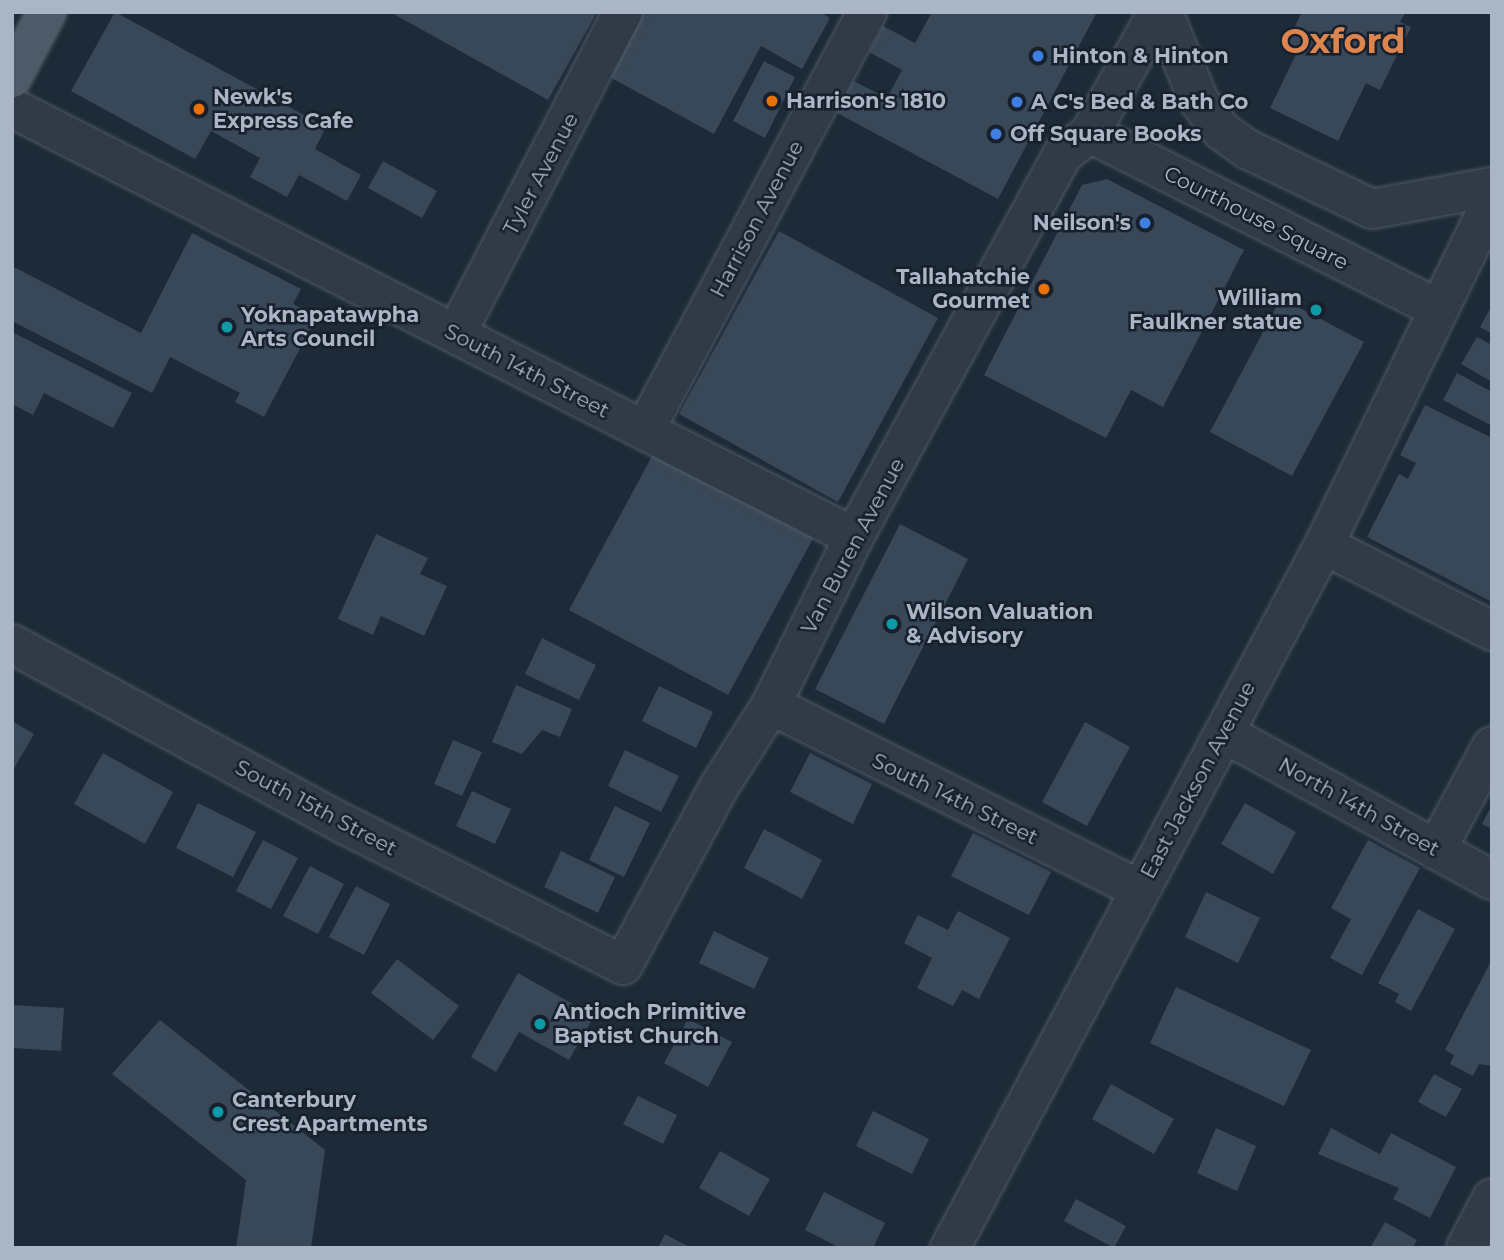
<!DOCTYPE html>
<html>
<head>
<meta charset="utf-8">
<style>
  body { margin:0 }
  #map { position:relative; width:1504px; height:1260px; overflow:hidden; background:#1d2a37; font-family:Montserrat,sans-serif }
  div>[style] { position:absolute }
  .building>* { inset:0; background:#394858 }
  .roads { filter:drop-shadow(0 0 2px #4e5966) drop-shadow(0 0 2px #4e5966) }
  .minor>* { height:38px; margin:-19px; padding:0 19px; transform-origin:19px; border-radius:19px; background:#313b48 }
  .major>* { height:38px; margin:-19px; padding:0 19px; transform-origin:19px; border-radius:19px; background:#4e5a68 }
  .dots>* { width:19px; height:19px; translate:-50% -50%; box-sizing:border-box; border:4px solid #17202c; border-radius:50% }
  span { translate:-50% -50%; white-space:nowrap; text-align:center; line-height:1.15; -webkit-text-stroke:5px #17202c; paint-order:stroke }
  .poi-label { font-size:21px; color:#aab6c5; font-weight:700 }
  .left { translate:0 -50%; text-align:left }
  .right { translate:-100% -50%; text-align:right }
  .street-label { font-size:21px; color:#aab6c5 }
  .town-label { font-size:35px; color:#dc854e; font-weight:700 }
  .frame { position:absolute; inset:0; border:14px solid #aab6c5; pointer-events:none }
</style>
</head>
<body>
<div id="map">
  <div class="building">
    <i style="clip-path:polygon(115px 12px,326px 127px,315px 149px,361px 175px,347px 201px,299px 175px,287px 197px,250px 177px,260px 158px,211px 131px,195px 159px,71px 91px)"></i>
    <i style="clip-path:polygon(390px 12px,597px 12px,548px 100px)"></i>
    <i style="clip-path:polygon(640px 12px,820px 12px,830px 18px,802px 69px,761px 46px,714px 134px,606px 75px)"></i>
    <i style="clip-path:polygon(932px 12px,1097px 12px,998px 199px,837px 113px,853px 81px,887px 98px,902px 70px,869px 52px,883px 26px,915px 43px)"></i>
    <i style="clip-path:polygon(1302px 12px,1406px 12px,1400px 22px,1411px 27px,1380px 90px,1366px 83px,1338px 141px,1270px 108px,1299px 48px,1287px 42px)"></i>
    <i style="clip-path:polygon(764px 61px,795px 77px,765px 138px,733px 121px)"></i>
    <i style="clip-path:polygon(383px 161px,437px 191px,422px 218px,368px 188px)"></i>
    <i style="clip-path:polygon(1107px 179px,1244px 250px,1163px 407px,1131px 390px,1106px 438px,984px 375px,1082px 185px)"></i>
    <i style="clip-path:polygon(779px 231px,938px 318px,838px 502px,679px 414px)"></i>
    <i style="clip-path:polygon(192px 233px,301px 289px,293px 304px,317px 316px,264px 417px,235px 402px,240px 393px,170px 357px,152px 393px,12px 321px,12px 266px,141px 333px)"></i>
    <i style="clip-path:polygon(1281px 298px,1364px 342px,1292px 476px,1210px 432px)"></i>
    <i style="clip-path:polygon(1492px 305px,1492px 334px,1480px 327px)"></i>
    <i style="clip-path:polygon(12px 332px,132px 393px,113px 428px,44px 393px,33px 415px,12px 404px)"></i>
    <i style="clip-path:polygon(1477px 337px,1492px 345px,1492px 382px,1461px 364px)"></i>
    <i style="clip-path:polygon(1457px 373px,1492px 392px,1492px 426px,1443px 400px)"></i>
    <i style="clip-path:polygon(1425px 405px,1492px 438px,1492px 602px,1367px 537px,1399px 474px,1408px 479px,1416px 463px,1400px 455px)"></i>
    <i style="clip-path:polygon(657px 447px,816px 533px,728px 695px,569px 610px)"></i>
    <i style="clip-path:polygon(900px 524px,968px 559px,884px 724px,815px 689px)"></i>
    <i style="clip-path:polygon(376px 534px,428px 558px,420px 574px,447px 586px,424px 636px,381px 616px,373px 635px,338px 619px)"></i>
    <i style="clip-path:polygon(542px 638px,596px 665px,579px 700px,525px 674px)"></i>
    <i style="clip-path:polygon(516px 685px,572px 709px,560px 737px,542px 730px,522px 754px,492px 742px)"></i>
    <i style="clip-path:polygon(659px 686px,713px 712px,696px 748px,642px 721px)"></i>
    <i style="clip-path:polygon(12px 721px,34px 734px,12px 772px)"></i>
    <i style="clip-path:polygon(1085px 722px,1130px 747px,1087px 826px,1042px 802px)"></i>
    <i style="clip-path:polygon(453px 740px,482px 752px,462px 796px,434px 784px)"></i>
    <i style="clip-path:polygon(625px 750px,679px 776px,661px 812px,608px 786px)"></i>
    <i style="clip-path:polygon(103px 753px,173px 792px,145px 844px,74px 804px)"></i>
    <i style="clip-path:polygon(810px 753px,872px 784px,853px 824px,790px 792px)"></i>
    <i style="clip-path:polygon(472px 791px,511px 809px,495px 844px,456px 826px)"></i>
    <i style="clip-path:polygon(198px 803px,256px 832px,233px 877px,176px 848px)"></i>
    <i style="clip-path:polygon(1245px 803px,1296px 832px,1273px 874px,1221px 844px)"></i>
    <i style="clip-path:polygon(1492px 805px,1492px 829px,1482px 824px)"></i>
    <i style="clip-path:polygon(615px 806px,650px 823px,624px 877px,589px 860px)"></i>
    <i style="clip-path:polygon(764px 829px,822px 860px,802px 899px,744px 868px)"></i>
    <i style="clip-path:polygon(973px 833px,1051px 872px,1029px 915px,951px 876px)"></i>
    <i style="clip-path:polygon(263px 840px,298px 858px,271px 909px,236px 891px)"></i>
    <i style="clip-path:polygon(1368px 840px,1420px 868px,1362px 975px,1330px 958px,1351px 919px,1331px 908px)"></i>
    <i style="clip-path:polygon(561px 851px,615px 877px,598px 913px,544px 887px)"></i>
    <i style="clip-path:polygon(310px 866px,344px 884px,318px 934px,283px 916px)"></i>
    <i style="clip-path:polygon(356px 886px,390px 904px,364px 955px,329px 937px)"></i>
    <i style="clip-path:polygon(1206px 892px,1260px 918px,1238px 963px,1185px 937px)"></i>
    <i style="clip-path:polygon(1418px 909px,1455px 929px,1411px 1011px,1395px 1002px,1399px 994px,1378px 983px)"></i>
    <i style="clip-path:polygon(958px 911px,1010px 938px,979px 999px,962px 990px,953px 1006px,917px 988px,932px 958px,904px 943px,918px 915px,948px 930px)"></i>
    <i style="clip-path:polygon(714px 931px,769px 958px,754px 989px,699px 963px)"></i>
    <i style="clip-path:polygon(397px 959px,459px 1006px,433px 1040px,371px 993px)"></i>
    <i style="clip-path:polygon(1492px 959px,1492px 1066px,1479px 1064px,1473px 1076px,1450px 1064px,1454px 1055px,1445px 1050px)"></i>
    <i style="clip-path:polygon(518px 973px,594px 1016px,569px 1060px,519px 1032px,496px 1072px,471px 1057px)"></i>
    <i style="clip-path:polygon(1176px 987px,1311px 1050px,1284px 1106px,1150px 1043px)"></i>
    <i style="clip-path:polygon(12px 1005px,64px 1008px,61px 1051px,12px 1048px)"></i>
    <i style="clip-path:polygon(688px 1019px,732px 1042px,708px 1087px,664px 1063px)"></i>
    <i style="clip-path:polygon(160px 1020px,325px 1150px,311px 1248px,236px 1248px,246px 1180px,112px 1074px)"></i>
    <i style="clip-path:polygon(1434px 1074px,1462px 1089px,1446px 1117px,1418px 1102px)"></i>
    <i style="clip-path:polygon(1111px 1084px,1174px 1119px,1154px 1154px,1092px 1119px)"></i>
    <i style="clip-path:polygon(638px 1096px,677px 1115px,663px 1144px,623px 1124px)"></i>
    <i style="clip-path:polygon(873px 1111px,929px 1139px,912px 1174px,856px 1146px)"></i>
    <i style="clip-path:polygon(1216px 1128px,1256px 1146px,1237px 1191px,1197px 1173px)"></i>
    <i style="clip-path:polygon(1331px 1128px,1380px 1154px,1391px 1133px,1456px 1167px,1430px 1218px,1393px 1199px,1399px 1188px,1318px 1154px)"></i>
    <i style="clip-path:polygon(720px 1151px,770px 1179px,749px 1216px,699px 1188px)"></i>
    <i style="clip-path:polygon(824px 1192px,885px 1223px,873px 1248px,840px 1248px,805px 1230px)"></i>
    <i style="clip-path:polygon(1076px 1199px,1126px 1226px,1114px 1248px,1064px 1221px)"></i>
    <i style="clip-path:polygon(1385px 1222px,1417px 1240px,1413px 1248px,1370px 1248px)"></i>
    <i style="clip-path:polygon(665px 1234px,691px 1248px,658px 1248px)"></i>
  </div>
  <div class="roads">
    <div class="minor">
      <i style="left:1158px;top:12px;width:139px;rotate:119.3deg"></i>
      <i style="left:1090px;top:133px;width:389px;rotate:26.8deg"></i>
      <i style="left:1163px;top:12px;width:96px;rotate:68deg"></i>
      <i style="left:1199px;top:101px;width:38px;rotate:53deg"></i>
      <i style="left:1222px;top:131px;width:31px;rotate:36deg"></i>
      <i style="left:1247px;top:149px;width:139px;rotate:25.6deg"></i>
      <i style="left:1372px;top:209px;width:122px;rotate:-10.4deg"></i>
      <i style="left:12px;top:108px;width:945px;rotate:27deg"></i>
      <i style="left:456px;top:334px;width:363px;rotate:-62.6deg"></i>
      <i style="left:647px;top:426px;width:469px;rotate:-62deg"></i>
      <i style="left:1324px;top:545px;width:189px;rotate:27.1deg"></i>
      <i style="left:12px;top:644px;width:380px;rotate:28.5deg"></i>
      <i style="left:346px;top:825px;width:310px;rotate:26.8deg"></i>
      <i style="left:623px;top:965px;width:202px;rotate:-61.7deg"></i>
      <i style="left:719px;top:787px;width:97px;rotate:-57.6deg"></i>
      <i style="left:771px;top:705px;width:187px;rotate:-63.7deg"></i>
      <i style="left:854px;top:537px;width:435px;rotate:-61.4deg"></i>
      <i style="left:1062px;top:155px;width:36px;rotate:-38deg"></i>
      <i style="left:771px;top:705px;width:413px;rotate:26.6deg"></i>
      <i style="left:1226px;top:734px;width:303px;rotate:28.8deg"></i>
      <i style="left:1436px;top:850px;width:118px;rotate:-61.7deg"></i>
      <i style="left:950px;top:1248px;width:796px;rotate:-61.99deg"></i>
      <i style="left:1324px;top:545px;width:384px;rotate:-64deg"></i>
      <i style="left:1466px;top:1248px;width:56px;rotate:-62.5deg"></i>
    </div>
    <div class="major">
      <i style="left:12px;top:78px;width:75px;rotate:-62.1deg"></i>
    </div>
  </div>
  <div class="dots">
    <i style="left:1038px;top:56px;background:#3f7fe0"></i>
    <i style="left:772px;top:101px;background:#e8710a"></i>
    <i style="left:1017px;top:102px;background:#3f7fe0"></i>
    <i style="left:199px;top:109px;background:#e8710a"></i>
    <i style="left:996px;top:134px;background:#3f7fe0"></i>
    <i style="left:1145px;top:223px;background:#3f7fe0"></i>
    <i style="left:1044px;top:289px;background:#e8710a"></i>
    <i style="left:1316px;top:310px;background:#0f9aa8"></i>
    <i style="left:227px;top:327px;background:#0f9aa8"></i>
    <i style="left:892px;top:624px;background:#0f9aa8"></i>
    <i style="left:540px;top:1024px;background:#0f9aa8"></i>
    <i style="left:218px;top:1112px;background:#0f9aa8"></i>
  </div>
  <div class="poi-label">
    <span class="left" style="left:1052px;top:56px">Hinton &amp; Hinton</span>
    <span class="left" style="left:213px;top:109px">Newk's<br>Express Cafe</span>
    <span class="left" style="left:786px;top:101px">Harrison's 1810</span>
    <span class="left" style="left:1031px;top:102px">A C's Bed &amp; Bath Co</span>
    <span class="left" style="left:1010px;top:134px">Off Square Books</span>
    <span class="right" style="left:1131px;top:223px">Neilson's</span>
    <span class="right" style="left:1030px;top:289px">Tallahatchie<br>Gourmet</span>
    <span class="right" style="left:1302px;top:310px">William<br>Faulkner statue</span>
    <span class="left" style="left:241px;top:327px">Yoknapatawpha<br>Arts Council</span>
    <span class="left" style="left:906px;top:624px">Wilson Valuation<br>&amp; Advisory</span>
    <span class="left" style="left:554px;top:1024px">Antioch Primitive<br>Baptist Church</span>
    <span class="left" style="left:232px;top:1112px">Canterbury<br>Crest Apartments</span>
  </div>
  <div class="street-label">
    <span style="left:541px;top:174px;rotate:-62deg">Tyler Avenue</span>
    <span style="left:1256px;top:218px;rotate:27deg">Courthouse Square</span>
    <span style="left:757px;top:219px;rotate:-62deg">Harrison Avenue</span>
    <span style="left:527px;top:371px;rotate:27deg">South 14th Street</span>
    <span style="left:853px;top:546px;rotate:-62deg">Van Buren Avenue</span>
    <span style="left:1198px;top:780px;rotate:-62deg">East Jackson Avenue</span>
    <span style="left:955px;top:799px;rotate:26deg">South 14th Street</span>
    <span style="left:1359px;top:807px;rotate:29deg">North 14th Street</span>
    <span style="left:316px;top:808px;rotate:28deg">South 15th Street</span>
  </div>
  <div class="town-label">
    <span style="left:1343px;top:41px">Oxford</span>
  </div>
  <div class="frame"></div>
</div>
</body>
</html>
